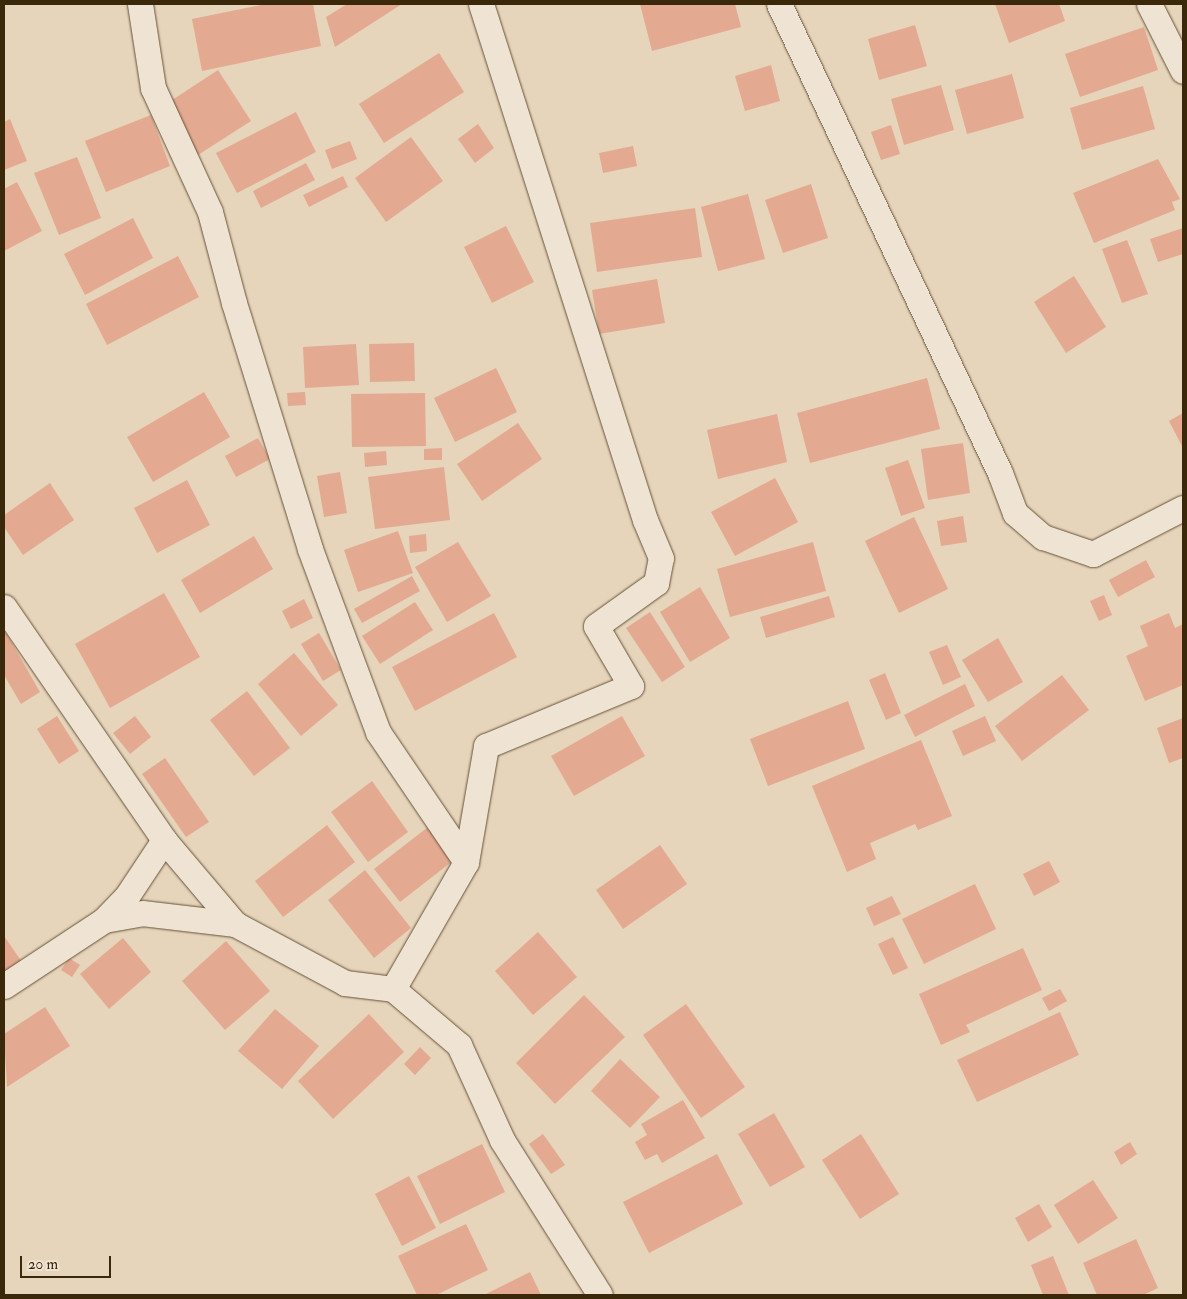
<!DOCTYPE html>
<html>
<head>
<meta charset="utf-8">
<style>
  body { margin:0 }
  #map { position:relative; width:1187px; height:1299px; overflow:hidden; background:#e6d4bb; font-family:"IM FELL Double Pica",serif }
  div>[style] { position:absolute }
  .building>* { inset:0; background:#e3aa91 }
  .roads { filter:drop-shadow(0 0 1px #665236) drop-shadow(0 0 1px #665236) }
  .minor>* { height:25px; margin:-12.5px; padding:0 12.5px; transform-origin:12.5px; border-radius:12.5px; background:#efe3d3 }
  span { translate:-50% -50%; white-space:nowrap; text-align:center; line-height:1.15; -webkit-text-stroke:4.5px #efe3d3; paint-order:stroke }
  .frame { position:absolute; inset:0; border:5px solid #3b2709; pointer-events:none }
  .scale { position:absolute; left:20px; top:1256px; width:91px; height:22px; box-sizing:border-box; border:2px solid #3b2709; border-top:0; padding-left:6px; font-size:15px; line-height:18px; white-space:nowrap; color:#3b2709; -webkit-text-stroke:4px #efe3d3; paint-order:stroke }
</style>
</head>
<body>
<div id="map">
  <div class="building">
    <i style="clip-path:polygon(266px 4px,313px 4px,321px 46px,202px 71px,192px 19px)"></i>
    <i style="clip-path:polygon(347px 4px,402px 4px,335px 47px,326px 17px)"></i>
    <i style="clip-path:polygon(640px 4px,735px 4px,741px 27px,652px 51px)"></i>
    <i style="clip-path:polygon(995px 4px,1059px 4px,1065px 21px,1009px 43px)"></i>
    <i style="clip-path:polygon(915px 25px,927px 66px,879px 80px,868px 39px)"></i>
    <i style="clip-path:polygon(1144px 27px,1158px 70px,1080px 97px,1065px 54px)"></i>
    <i style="clip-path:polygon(439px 53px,464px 92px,384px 143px,359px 104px)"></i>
    <i style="clip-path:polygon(771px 65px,780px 101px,745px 111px,735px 76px)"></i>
    <i style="clip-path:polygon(218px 70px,251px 121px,198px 155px,166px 104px)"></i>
    <i style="clip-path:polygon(1012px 74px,1024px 118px,967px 134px,955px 90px)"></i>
    <i style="clip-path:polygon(941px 85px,954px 130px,904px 145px,891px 99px)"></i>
    <i style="clip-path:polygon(1143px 86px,1155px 129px,1082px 150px,1070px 108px)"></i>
    <i style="clip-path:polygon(296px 112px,316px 152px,237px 193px,216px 153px)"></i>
    <i style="clip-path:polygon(151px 115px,170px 166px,106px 192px,85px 141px)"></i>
    <i style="clip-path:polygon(10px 119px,27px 161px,4px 170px,4px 122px)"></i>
    <i style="clip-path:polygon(478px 124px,494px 148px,475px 163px,458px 139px)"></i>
    <i style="clip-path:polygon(891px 125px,900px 154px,881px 160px,871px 132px)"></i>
    <i style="clip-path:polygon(411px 137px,443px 181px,386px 222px,355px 178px)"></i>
    <i style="clip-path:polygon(350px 141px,357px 159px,332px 169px,325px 150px)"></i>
    <i style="clip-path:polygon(633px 146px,637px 166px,603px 173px,599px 153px)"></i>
    <i style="clip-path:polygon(77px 157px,101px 218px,59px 235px,34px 173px)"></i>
    <i style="clip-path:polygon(1158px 159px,1180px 199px,1172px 202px,1175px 210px,1094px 243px,1073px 193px)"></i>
    <i style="clip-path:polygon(306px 163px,315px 180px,261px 208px,253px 191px)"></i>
    <i style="clip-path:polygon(343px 176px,348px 187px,309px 207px,303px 195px)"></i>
    <i style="clip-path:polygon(17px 182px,42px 231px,4px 251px,4px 189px)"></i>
    <i style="clip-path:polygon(811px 184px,828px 238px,783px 253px,765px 200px)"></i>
    <i style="clip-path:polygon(748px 194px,765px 259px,718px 271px,701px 207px)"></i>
    <i style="clip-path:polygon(695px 208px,702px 257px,597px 272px,590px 223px)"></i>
    <i style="clip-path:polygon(133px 218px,153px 258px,85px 295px,64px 254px)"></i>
    <i style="clip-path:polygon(506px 226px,534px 282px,492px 303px,464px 247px)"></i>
    <i style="clip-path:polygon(1183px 228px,1183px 254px,1158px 262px,1150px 239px)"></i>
    <i style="clip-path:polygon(1127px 240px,1148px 294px,1122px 303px,1102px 249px)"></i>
    <i style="clip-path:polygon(178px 256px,199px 297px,107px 345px,86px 304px)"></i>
    <i style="clip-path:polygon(1074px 276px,1106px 327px,1066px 353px,1034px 302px)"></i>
    <i style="clip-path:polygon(657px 279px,665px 323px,599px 334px,592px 290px)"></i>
    <i style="clip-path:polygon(414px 343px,415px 381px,370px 382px,369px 344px)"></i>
    <i style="clip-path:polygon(356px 344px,359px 385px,305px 388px,303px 347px)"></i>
    <i style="clip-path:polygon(496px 368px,517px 412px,455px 442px,434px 398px)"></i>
    <i style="clip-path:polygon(927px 378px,940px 429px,810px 463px,797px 413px)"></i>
    <i style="clip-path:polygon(204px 392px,230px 437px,153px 482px,127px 437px)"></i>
    <i style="clip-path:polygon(305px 392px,306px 405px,288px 406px,287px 393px)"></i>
    <i style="clip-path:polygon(425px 393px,426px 446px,352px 447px,351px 394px)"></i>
    <i style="clip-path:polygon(1183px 413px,1183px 448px,1169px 421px)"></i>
    <i style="clip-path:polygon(777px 414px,787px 462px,718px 479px,707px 430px)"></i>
    <i style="clip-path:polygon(518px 423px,542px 459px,482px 501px,457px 464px)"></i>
    <i style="clip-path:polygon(258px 438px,270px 459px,236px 477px,225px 456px)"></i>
    <i style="clip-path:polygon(963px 443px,970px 493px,928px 500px,921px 449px)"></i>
    <i style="clip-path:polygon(442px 448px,442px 460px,424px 460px,424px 449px)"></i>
    <i style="clip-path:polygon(386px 451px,387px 465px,365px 467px,364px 453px)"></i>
    <i style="clip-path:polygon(908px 460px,925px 508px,901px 516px,885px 468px)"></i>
    <i style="clip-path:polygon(444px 467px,450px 520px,375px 529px,368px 477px)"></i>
    <i style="clip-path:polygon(340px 472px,347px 513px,324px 517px,317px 476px)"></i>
    <i style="clip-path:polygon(775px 478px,798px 522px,735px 556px,711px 512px)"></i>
    <i style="clip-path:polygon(187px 480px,210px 525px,157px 553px,134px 508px)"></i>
    <i style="clip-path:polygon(50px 483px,74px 520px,23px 555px,4px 527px,4px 515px)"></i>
    <i style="clip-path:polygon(963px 516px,967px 542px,941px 546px,937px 521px)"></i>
    <i style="clip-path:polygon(914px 517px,948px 589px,899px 613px,865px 541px)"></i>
    <i style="clip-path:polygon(398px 531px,413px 573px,358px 592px,344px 550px)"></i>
    <i style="clip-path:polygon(426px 534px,427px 551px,410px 553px,409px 536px)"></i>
    <i style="clip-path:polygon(254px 536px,273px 569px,200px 613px,181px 580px)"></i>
    <i style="clip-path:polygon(458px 542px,491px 596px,447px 622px,415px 567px)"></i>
    <i style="clip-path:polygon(813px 542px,826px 591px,730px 617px,717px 569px)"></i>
    <i style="clip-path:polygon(1146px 560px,1155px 577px,1118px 597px,1109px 580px)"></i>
    <i style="clip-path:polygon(412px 576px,420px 591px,362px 623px,354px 609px)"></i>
    <i style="clip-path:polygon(700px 587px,730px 638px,690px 662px,660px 612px)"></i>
    <i style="clip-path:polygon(164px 593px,200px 657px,110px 708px,75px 644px)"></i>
    <i style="clip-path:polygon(1104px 595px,1112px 615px,1099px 621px,1090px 601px)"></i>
    <i style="clip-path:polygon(829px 596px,835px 617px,766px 638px,760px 617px)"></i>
    <i style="clip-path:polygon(304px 599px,313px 618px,291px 629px,282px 611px)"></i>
    <i style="clip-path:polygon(415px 602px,433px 630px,380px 664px,362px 636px)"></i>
    <i style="clip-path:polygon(650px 612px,685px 667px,662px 682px,626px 628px)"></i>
    <i style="clip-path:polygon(494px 613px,517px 657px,415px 711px,392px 667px)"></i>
    <i style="clip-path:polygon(1169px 613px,1175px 628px,1183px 624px,1183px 685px,1145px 701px,1126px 656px,1148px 646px,1140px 626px)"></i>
    <i style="clip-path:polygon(4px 629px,40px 692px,21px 704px,4px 675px)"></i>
    <i style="clip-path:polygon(319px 633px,341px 670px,323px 681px,301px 644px)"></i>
    <i style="clip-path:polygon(998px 638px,1023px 682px,988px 702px,962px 660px)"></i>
    <i style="clip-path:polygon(947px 645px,961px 677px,943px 685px,929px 652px)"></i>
    <i style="clip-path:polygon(294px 653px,338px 705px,301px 736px,258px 684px)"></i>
    <i style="clip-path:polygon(885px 673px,901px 713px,886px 720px,869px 680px)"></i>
    <i style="clip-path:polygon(1062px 675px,1089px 710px,1022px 761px,995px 726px)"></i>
    <i style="clip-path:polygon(965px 684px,975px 706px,915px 737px,904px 715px)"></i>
    <i style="clip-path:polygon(247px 691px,290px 748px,254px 776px,210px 720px)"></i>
    <i style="clip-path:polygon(848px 701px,865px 749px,768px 786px,750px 739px)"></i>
    <i style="clip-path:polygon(57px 716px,79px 751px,59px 764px,37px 729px)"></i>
    <i style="clip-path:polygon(135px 716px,151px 737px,130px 754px,113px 733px)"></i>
    <i style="clip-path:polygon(622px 716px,645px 756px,574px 796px,551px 756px)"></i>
    <i style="clip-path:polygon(985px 716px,996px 741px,963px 756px,952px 731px)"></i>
    <i style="clip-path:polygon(1183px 718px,1183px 758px,1169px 763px,1157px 728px)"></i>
    <i style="clip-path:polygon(921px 740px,952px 816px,918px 830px,915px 824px,870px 843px,876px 859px,847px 872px,812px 786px)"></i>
    <i style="clip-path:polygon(165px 758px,209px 822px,186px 837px,142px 774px)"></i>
    <i style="clip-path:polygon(372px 781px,408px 832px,368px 862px,331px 812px)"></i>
    <i style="clip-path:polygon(327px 825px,355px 862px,283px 917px,255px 881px)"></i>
    <i style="clip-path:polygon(428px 827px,454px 860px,400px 902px,374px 869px)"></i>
    <i style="clip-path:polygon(660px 845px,687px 884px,623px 929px,596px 890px)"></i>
    <i style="clip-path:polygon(1049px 861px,1060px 882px,1034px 896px,1023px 874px)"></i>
    <i style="clip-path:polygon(365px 870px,411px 928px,374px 958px,328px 900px)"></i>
    <i style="clip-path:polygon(975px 884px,996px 929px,924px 964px,902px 919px)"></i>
    <i style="clip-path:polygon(892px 896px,901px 914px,874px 926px,866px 908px)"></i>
    <i style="clip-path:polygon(538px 932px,577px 977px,533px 1015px,495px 971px)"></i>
    <i style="clip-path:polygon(4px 936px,22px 962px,4px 975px)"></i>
    <i style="clip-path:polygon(893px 937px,908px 968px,893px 975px,878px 944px)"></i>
    <i style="clip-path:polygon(123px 938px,151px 972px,109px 1009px,80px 974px)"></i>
    <i style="clip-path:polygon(226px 941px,270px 991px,225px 1030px,182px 981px)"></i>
    <i style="clip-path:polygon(1023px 948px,1042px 990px,966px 1025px,970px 1032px,941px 1045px,919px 994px)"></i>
    <i style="clip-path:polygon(69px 958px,80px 965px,72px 977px,61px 970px)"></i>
    <i style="clip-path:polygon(1060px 989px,1067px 1001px,1049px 1011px,1042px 998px)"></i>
    <i style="clip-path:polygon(584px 995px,625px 1037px,555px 1104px,516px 1063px)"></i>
    <i style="clip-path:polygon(686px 1004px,745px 1087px,701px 1118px,643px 1035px)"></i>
    <i style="clip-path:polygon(45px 1007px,70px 1046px,7px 1087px,4px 1034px)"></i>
    <i style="clip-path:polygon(275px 1009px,319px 1046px,282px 1089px,238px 1051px)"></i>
    <i style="clip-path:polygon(1060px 1012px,1079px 1055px,977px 1102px,957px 1060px)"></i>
    <i style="clip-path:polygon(369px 1014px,404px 1052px,333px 1119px,298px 1081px)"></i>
    <i style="clip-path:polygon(420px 1047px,431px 1058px,415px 1075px,404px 1064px)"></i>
    <i style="clip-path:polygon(620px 1059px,660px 1097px,630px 1128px,591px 1091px)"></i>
    <i style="clip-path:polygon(683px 1100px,705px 1138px,662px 1163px,657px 1154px,645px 1160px,635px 1142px,647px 1135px,641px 1124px)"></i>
    <i style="clip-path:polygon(774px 1113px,805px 1167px,770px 1187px,738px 1134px)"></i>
    <i style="clip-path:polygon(543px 1134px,565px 1165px,551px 1174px,529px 1144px)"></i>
    <i style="clip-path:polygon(861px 1134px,899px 1194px,860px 1219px,822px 1160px)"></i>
    <i style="clip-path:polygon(1130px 1142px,1137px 1154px,1121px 1165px,1114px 1152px)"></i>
    <i style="clip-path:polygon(482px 1144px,505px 1192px,440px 1224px,417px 1176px)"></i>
    <i style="clip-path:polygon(717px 1154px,743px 1204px,649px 1253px,623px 1202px)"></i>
    <i style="clip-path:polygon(409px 1176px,436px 1228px,402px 1246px,375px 1194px)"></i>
    <i style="clip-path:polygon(1093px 1180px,1118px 1218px,1078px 1244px,1054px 1205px)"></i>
    <i style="clip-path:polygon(1039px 1204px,1052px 1227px,1028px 1242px,1015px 1218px)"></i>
    <i style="clip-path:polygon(466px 1224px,488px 1270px,436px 1295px,417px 1295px,398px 1256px)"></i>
    <i style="clip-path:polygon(1136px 1239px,1158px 1288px,1143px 1295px,1097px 1295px,1083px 1263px)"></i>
    <i style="clip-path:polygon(1053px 1256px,1069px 1295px,1043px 1295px,1031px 1265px)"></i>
    <i style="clip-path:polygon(530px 1272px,541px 1295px,484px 1295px)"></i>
  </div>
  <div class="roads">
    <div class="minor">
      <i style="left:140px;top:4px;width:85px;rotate:81.2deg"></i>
      <i style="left:153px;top:88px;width:136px;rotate:65.3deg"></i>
      <i style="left:210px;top:212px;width:94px;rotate:75.2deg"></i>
      <i style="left:234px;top:303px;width:257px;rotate:72.8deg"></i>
      <i style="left:310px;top:549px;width:195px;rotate:69.6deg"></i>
      <i style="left:378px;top:732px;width:157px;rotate:55.9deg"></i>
      <i style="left:779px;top:4px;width:518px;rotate:64.77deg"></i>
      <i style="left:1000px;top:473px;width:43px;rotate:69.4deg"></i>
      <i style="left:1015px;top:513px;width:37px;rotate:41deg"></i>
      <i style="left:1043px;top:537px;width:53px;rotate:18.8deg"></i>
      <i style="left:1093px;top:554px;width:101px;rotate:-27.1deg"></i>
      <i style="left:1149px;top:4px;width:75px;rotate:63.1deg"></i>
      <i style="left:4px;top:607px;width:283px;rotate:55.5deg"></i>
      <i style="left:164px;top:840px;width:110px;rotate:49.8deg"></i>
      <i style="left:235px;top:924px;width:125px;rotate:28.2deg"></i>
      <i style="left:345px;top:983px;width:48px;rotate:7.1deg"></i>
      <i style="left:393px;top:989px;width:87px;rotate:40.3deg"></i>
      <i style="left:459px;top:1045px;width:104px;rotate:65.6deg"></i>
      <i style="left:502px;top:1140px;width:183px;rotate:57.7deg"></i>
      <i style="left:104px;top:920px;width:39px;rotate:-10deg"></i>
      <i style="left:142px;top:913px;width:94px;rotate:6.7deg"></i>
      <i style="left:4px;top:986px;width:120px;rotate:-33.4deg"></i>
      <i style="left:104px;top:920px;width:33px;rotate:-46deg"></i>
      <i style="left:127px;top:896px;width:67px;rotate:-56.5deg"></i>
      <i style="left:393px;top:989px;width:146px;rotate:-60.1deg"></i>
      <i style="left:466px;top:862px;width:118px;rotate:-80.2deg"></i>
      <i style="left:486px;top:746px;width:157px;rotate:-22.5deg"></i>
      <i style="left:631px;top:686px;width:69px;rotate:-120.3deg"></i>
      <i style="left:596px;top:626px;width:74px;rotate:-35.6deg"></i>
      <i style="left:656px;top:583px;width:25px;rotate:-79deg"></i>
      <i style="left:661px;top:558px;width:41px;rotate:-112.8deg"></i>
      <i style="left:645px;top:520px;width:541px;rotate:-107.63deg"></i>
    </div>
  </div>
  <div class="frame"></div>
  <div class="scale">20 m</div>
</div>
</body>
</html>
